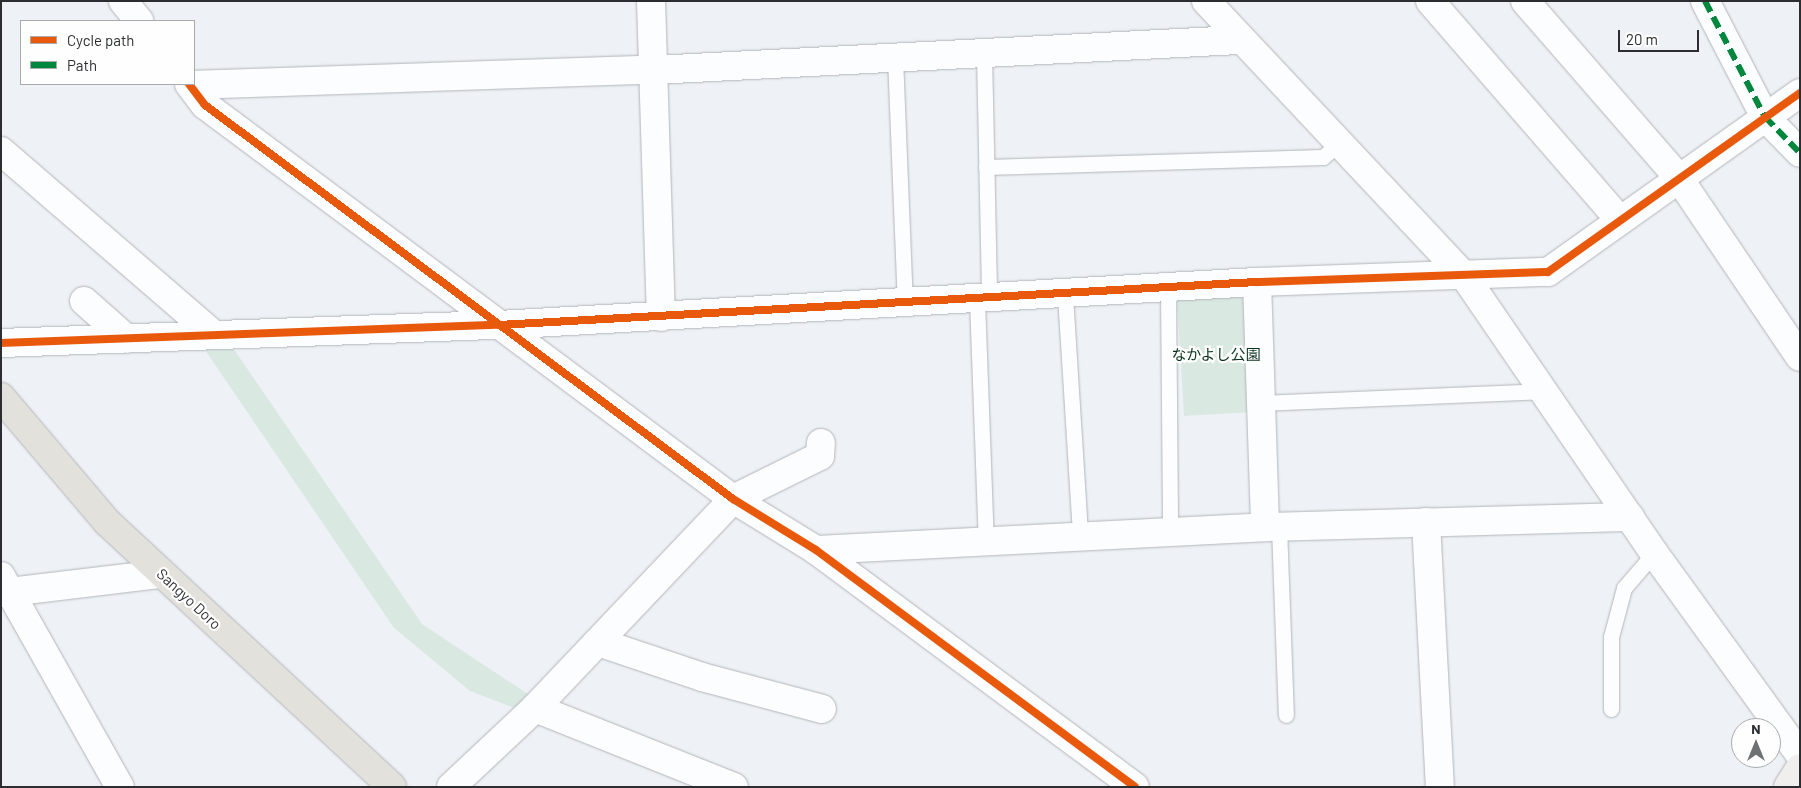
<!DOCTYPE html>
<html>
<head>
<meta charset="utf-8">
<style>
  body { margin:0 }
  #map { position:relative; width:1801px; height:788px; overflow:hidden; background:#eef2f6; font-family:Barlow,"Noto Sans JP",sans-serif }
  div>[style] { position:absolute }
  .green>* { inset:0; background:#dae8e2 }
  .roads { filter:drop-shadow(0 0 1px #b2b5b8) drop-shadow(0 0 1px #b2b5b8) }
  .lane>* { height:15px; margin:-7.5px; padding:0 7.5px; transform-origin:7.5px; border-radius:7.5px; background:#fcfdfe }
  .street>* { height:28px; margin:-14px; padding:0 14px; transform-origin:14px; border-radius:14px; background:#fcfdfe }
  .secondary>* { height:28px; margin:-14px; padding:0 14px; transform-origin:14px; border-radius:14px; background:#f0efed }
  .primary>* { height:28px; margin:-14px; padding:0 14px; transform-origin:14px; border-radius:14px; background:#e3e1dc }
  .quiet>* { height:6px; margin-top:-3px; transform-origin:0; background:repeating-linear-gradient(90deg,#00873e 0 12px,transparent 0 18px) }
  .cycleway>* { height:8px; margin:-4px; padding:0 4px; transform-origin:4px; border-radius:4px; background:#e8590c }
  span { translate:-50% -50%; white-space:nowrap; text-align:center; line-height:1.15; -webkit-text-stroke:4.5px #fefefe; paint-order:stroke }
  .park-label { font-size:15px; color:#0a3220 }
  .street-label { font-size:15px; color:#2b2d30 }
  .frame { position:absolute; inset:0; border:2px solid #2b2d30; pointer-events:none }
  .legend { position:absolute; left:20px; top:20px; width:175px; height:65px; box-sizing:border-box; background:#fefefe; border:1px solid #aaaaac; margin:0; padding:6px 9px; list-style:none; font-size:15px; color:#2b2d30 }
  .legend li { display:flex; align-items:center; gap:10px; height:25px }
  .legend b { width:25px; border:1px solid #aaaaac }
  .north { position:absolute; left:1731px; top:718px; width:50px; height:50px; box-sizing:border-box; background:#fefefe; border:1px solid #aaaaac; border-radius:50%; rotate:0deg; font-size:14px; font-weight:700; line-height:20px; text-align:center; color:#2b2d30 }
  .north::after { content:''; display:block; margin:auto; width:18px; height:22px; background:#6f7275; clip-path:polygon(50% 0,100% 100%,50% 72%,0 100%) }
  .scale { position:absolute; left:1618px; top:30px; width:81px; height:22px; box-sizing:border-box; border:2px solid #2b2d30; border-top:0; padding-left:6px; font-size:15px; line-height:18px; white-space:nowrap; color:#2b2d30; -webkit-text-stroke:4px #fefefe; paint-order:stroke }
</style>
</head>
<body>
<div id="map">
  <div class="green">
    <i style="clip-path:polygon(1249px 293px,1252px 412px,1184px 416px,1177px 297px)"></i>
    <i style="clip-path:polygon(231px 345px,422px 624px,531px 696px,517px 709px,470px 691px,394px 628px,203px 347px)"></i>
  </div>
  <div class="roads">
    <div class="lane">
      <i style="left:984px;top:53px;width:246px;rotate:88.8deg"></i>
      <i style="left:895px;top:57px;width:246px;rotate:87.7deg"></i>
      <i style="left:986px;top:167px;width:337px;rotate:-1.7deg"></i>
      <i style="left:1323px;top:157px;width:20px;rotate:-41deg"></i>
      <i style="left:1168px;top:289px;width:243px;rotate:89.5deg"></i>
      <i style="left:1065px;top:295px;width:241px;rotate:86.4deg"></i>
      <i style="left:977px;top:300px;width:241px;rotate:87.9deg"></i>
      <i style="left:1261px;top:403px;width:284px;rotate:-2.4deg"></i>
      <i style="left:1279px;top:527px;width:188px;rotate:87.9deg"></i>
      <i style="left:1611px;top:709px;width:72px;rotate:-90deg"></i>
      <i style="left:1611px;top:637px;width:51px;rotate:-75.1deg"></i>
      <i style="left:1624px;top:588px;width:46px;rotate:-49.4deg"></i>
    </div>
    <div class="street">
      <i style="left:123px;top:1px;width:26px;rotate:51deg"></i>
      <i style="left:651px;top:1px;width:316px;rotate:88.2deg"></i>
      <i style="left:1206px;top:1px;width:378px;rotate:46.8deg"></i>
      <i style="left:1465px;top:277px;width:335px;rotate:55.6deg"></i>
      <i style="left:1654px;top:553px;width:249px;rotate:54.1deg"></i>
      <i style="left:1430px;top:1px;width:290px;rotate:49.1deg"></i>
      <i style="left:1525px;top:1px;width:233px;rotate:49deg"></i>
      <i style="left:1678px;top:177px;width:217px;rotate:55.9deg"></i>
      <i style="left:1705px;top:1px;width:131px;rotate:62.7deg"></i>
      <i style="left:1765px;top:117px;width:50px;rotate:45.8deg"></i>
      <i style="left:189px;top:84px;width:26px;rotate:53deg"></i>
      <i style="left:205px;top:105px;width:659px;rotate:36.73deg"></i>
      <i style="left:733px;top:499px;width:97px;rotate:31.6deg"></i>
      <i style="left:816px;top:550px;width:397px;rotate:36.6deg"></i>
      <i style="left:190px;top:85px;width:464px;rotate:-1.9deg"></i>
      <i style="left:654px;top:70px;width:586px;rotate:-2.94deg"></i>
      <i style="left:1px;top:151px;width:281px;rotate:40.8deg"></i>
      <i style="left:1257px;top:282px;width:245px;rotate:88.1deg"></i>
      <i style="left:84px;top:301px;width:57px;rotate:41.5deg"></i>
      <i style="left:1px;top:343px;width:498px;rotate:-2.1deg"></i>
      <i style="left:499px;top:325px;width:759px;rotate:-3.25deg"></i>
      <i style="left:1257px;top:282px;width:291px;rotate:-2deg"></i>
      <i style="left:1548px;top:272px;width:309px;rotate:-35.4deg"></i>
      <i style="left:1426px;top:522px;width:265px;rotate:87deg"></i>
      <i style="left:816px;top:550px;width:450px;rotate:-2.9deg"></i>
      <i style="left:1265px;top:527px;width:365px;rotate:-1.6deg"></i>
      <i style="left:1px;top:576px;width:242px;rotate:60.6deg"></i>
      <i style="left:1px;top:593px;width:161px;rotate:-6.8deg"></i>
      <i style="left:598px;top:642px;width:110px;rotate:18.6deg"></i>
      <i style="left:702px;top:677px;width:124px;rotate:14.9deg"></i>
      <i style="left:535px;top:708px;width:214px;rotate:21.7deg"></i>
      <i style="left:451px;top:787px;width:115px;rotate:-43.2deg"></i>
      <i style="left:535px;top:708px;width:288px;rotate:-46.5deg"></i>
      <i style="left:733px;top:499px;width:97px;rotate:-26.3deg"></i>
      <i style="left:820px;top:456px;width:13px;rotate:-86deg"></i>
    </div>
    <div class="secondary">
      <i style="left:1788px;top:787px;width:22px;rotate:-58deg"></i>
    </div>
    <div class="primary">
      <i style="left:1px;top:397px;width:164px;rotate:49.7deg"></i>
      <i style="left:107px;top:522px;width:389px;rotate:42.9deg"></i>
    </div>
  </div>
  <div class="quiet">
    <i style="left:1705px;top:1px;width:131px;rotate:62.7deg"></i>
    <i style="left:1765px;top:117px;width:50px;rotate:45.8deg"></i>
  </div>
  <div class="cycleway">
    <i style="left:189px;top:84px;width:26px;rotate:53deg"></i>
    <i style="left:205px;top:105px;width:659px;rotate:36.73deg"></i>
    <i style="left:733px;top:499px;width:97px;rotate:31.6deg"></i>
    <i style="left:816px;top:550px;width:397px;rotate:36.6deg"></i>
    <i style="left:1px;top:343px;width:498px;rotate:-2.1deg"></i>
    <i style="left:499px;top:325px;width:759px;rotate:-3.25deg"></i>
    <i style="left:1257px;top:282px;width:291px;rotate:-2deg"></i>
    <i style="left:1548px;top:272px;width:309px;rotate:-35.4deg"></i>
  </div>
  <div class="park-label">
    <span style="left:1216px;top:355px">なかよし公園</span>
  </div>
  <div class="street-label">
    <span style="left:189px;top:599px;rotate:43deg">Sangyo Doro</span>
  </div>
  <div class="frame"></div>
  <ul class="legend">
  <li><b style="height:6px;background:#e8590c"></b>Cycle path</li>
  <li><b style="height:6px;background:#00873e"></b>Path</li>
  </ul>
  <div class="north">N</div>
  <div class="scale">20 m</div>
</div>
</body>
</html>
